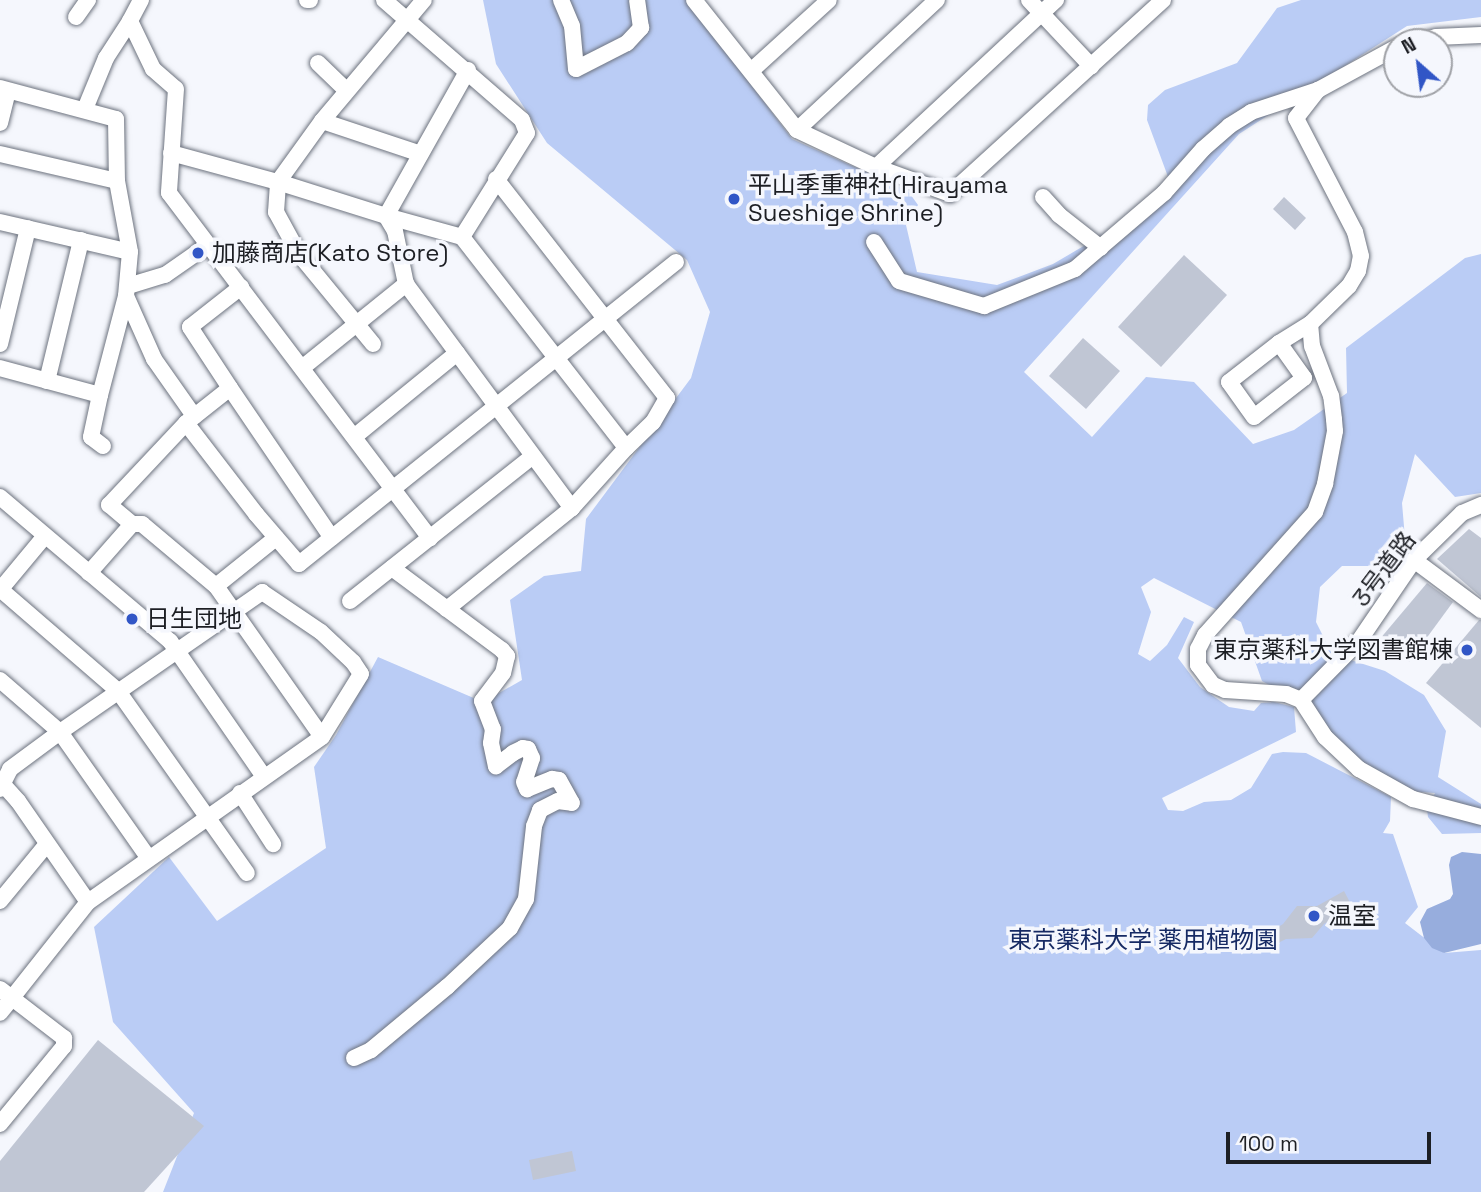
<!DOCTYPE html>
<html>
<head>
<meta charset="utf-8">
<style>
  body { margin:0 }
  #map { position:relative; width:1481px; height:1192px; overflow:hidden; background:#f5f7fd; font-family:"Space Grotesk","Noto Sans JP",sans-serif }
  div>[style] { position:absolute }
  .green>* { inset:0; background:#baccf5 }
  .water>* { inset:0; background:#97addd }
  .building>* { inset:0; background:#c0c6d4 }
  .roads { filter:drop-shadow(0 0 2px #6d737f) drop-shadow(0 0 2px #6d737f) }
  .minor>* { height:16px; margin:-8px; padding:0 8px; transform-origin:8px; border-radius:8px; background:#fff }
  .dots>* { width:19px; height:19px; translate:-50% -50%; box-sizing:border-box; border:4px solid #f5f7fd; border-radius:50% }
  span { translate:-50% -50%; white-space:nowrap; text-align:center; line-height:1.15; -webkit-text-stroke:7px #f5f7fd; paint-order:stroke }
  .poi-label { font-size:24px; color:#1d1f24 }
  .left { translate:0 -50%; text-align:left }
  .right { translate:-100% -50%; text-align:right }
  .street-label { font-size:24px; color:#1d1f24 }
  .park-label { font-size:24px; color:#162a64 }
  .north { position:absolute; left:1383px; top:28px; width:70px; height:70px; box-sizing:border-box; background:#f5f7fd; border:2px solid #9fa1a6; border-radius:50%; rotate:332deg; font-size:19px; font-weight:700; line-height:28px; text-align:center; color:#1d1f24 }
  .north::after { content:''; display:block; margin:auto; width:24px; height:32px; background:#3156c6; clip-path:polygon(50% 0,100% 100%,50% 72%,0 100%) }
  .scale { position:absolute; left:1226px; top:1132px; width:205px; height:32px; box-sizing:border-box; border:4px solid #1d1f24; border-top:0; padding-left:9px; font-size:21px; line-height:24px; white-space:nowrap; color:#1d1f24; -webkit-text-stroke:5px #f5f7fd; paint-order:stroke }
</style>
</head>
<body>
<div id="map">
  <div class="green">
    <i style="clip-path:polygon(483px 0,687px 0,792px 139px,908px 191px,918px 205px,906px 225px,917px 272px,997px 285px,1053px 264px,1174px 193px,1147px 120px,1148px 105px,1165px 90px,1237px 63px,1277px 8px,1301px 0,1481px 0,1481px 17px,1407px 26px,1239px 134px,1024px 372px,1092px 437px,1146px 377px,1194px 382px,1253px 444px,1294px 430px,1347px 393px,1346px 348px,1465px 258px,1481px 254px,1481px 493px,1455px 497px,1415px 454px,1402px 503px,1405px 538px,1384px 566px,1342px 566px,1320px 587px,1316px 622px,1332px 654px,1385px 671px,1424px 695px,1446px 731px,1438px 777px,1481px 804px,1481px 833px,1442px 834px,1428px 817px,1427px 809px,1435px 793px,1406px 791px,1356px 758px,1340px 744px,1315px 710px,1262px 681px,1241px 622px,1154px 578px,1141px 587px,1151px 612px,1138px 654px,1150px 661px,1167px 645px,1184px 617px,1194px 622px,1178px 658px,1200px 687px,1229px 707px,1254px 711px,1261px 703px,1274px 702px,1294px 707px,1296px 732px,1162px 798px,1168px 810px,1183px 811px,1204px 802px,1231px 800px,1251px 788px,1272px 754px,1283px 752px,1306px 753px,1391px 797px,1390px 821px,1383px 833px,1393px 834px,1418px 907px,1405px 923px,1444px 953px,1481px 950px,1481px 1192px,163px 1192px,194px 1113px,113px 1022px,94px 927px,169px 857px,217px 921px,326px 848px,314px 767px,336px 735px,378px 657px,483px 702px,522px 680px,510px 600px,544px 576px,581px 571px,586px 519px,691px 378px,710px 312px,687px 260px,547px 143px,496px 64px)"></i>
  </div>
  <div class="water">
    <i style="clip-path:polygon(1462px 852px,1481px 854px,1481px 944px,1444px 953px,1432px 948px,1424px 938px,1420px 922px,1427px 909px,1450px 899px,1453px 894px,1449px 865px,1451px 857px)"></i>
  </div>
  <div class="building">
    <i style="clip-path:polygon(1284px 197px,1306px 218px,1295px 230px,1273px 209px)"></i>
    <i style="clip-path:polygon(1184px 255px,1227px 295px,1161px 367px,1118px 327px)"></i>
    <i style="clip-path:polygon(1083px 338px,1120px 371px,1086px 409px,1049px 376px)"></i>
    <i style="clip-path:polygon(1469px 529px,1481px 538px,1481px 597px,1437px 559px)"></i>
    <i style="clip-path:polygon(1427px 583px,1453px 602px,1409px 662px,1379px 640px)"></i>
    <i style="clip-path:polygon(1479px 620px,1481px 620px,1481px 728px,1426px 683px)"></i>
    <i style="clip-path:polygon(1344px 891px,1353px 908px,1324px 924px,1312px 938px,1286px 939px,1272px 946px,1269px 933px,1283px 924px,1297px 906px,1317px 906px)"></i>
    <i style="clip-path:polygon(98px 1040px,204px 1126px,144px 1192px,0 1192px,0 1161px)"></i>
    <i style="clip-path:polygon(572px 1151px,576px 1171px,533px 1180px,529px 1160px)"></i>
  </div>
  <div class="roads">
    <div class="minor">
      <i style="left:141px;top:0;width:24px;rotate:118deg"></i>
      <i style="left:130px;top:21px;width:53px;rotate:64.4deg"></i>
      <i style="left:153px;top:69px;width:30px;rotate:41deg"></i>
      <i style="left:176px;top:89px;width:104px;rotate:93.9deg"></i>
      <i style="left:169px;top:193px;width:433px;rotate:52.9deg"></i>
      <i style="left:307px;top:0;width:3px"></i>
      <i style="left:384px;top:0;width:183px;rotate:41deg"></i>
      <i style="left:522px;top:120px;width:14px;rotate:69deg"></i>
      <i style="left:527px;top:133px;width:123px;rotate:122deg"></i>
      <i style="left:561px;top:0;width:28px;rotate:67deg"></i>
      <i style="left:572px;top:26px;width:43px;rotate:84.7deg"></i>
      <i style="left:576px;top:69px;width:57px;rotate:-27deg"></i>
      <i style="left:627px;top:43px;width:21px;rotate:-47deg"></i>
      <i style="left:641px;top:28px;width:28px;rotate:-98deg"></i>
      <i style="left:694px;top:0;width:166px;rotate:51.6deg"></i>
      <i style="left:797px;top:130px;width:87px;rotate:25.1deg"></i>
      <i style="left:876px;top:167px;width:79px;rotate:20deg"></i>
      <i style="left:950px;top:194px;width:288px;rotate:-42.3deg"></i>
      <i style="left:1029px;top:0;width:91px;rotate:46.8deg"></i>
      <i style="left:76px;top:17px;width:21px;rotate:-55deg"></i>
      <i style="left:1415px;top:42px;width:22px;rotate:-13deg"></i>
      <i style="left:1436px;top:37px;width:45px;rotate:-2.5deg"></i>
      <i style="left:318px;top:63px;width:40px;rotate:44deg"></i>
      <i style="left:468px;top:70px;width:167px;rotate:119.3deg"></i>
      <i style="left:386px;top:216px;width:79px;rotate:15.4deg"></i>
      <i style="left:462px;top:237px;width:267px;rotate:52.1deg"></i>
      <i style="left:626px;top:448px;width:81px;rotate:132deg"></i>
      <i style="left:751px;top:71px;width:105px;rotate:-42.3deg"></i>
      <i style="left:0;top:88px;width:120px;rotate:15deg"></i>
      <i style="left:116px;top:119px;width:62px;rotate:89.1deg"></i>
      <i style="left:117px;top:181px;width:72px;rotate:79.6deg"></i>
      <i style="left:130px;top:252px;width:44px;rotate:95.2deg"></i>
      <i style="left:126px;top:296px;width:102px;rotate:104.7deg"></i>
      <i style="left:100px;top:395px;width:104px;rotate:-164.9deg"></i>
      <i style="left:85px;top:109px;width:55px;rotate:-67.6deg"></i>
      <i style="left:106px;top:58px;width:44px;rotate:-57deg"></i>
      <i style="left:322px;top:121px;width:104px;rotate:18.4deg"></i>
      <i style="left:0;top:123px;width:33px;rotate:-76deg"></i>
      <i style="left:797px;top:130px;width:191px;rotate:-42.9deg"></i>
      <i style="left:171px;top:153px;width:111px;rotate:15.2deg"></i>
      <i style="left:278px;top:182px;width:113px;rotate:17.5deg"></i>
      <i style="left:386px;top:216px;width:17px;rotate:59deg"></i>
      <i style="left:395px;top:231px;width:54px;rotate:78.3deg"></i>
      <i style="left:406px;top:284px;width:279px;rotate:53.5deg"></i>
      <i style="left:572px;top:508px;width:161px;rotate:141.1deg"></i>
      <i style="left:0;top:154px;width:120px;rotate:13deg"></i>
      <i style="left:876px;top:167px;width:246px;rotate:-42.9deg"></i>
      <i style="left:496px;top:179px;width:278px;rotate:52deg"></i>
      <i style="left:667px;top:398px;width:28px;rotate:120deg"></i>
      <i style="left:653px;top:422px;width:37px;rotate:136deg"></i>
      <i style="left:1043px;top:197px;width:24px;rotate:48deg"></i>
      <i style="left:1059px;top:215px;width:53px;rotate:38.2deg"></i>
      <i style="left:0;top:222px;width:133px;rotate:13deg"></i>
      <i style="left:874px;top:242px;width:46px;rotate:57.3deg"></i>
      <i style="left:899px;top:281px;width:89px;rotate:16.4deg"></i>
      <i style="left:984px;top:306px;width:98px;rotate:-22.1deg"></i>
      <i style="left:1075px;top:269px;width:117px;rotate:-40.5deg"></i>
      <i style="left:1164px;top:193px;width:59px;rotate:-48.4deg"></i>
      <i style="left:1203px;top:149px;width:35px;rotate:-41deg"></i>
      <i style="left:1229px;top:126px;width:26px;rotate:-32deg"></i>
      <i style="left:1251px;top:112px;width:71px;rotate:-18.2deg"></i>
      <i style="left:1318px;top:90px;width:90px;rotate:-28.6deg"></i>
      <i style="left:128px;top:286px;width:39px;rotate:-17deg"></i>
      <i style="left:165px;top:275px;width:52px;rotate:-34.9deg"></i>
      <i style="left:126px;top:296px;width:69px;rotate:66deg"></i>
      <i style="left:154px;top:359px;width:70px;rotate:54.9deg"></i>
      <i style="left:1279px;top:343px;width:43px;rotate:54.5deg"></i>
      <i style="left:1304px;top:378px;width:63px;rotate:142deg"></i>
      <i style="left:1254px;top:417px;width:43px;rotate:-125.5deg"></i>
      <i style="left:1229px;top:382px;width:63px;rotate:-38deg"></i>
      <i style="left:1279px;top:343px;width:36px;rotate:-32deg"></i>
      <i style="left:0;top:344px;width:119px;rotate:-76.4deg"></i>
      <i style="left:373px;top:344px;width:117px;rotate:-129.4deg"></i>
      <i style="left:299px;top:254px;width:48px;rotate:-118.7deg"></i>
      <i style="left:276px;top:212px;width:30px;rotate:-86deg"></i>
      <i style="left:278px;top:182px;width:75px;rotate:-54.2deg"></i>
      <i style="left:322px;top:121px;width:158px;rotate:-49.9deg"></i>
      <i style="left:302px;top:368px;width:134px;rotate:-38.9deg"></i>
      <i style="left:47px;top:381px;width:145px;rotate:-76.4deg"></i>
      <i style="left:230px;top:388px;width:181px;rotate:55.8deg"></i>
      <i style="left:100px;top:395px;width:43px;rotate:102.1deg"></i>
      <i style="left:91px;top:437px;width:15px;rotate:37deg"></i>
      <i style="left:186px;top:423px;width:115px;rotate:52.4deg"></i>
      <i style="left:256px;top:514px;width:66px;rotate:49.3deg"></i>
      <i style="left:299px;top:564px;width:483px;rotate:-38.7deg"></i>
      <i style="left:354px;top:437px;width:133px;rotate:-39.2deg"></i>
      <i style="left:0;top:497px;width:223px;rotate:40.3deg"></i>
      <i style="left:170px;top:641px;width:165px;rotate:55.3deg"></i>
      <i style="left:132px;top:524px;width:30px;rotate:-140deg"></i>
      <i style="left:109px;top:505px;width:112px;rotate:-46.8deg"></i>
      <i style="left:186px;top:423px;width:56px;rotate:-38.5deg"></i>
      <i style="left:230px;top:388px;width:73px;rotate:-123.3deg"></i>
      <i style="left:190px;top:327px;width:65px;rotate:-38.1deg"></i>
      <i style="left:1414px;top:560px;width:84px;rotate:36.7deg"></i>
      <i style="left:392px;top:568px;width:137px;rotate:36.7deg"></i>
      <i style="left:502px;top:650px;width:8px;rotate:50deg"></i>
      <i style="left:507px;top:656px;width:17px;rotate:103deg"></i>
      <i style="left:503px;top:673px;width:35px;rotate:127deg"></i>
      <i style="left:482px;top:701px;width:30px;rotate:69deg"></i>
      <i style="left:493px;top:729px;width:14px;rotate:98deg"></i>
      <i style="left:491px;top:743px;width:24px;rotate:78deg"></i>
      <i style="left:496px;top:766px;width:21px;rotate:-37deg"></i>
      <i style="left:513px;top:753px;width:11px;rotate:-27deg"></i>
      <i style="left:523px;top:748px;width:5px;rotate:11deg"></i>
      <i style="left:528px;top:749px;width:10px;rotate:66deg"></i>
      <i style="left:532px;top:758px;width:25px;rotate:108deg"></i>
      <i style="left:524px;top:782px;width:8px;rotate:67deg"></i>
      <i style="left:527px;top:789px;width:27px;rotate:-22deg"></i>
      <i style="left:552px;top:779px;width:7px;rotate:8deg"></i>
      <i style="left:559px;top:780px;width:26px;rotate:61deg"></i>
      <i style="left:89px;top:573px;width:65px;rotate:-48.7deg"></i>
      <i style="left:132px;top:524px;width:10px"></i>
      <i style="left:142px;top:524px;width:97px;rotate:40deg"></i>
      <i style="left:216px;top:586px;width:184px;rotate:54.9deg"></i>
      <i style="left:216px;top:586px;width:77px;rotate:-38.7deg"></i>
      <i style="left:0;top:589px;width:156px;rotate:40.8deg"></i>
      <i style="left:118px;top:691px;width:223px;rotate:54.7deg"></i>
      <i style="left:0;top:590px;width:70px;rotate:-50.2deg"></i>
      <i style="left:350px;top:601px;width:233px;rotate:-38.4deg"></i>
      <i style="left:0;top:680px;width:79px;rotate:40.9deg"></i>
      <i style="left:60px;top:732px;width:153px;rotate:54.9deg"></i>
      <i style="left:1301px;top:700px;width:16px;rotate:-158deg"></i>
      <i style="left:1286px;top:694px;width:61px;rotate:-176.2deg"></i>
      <i style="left:1225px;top:690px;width:13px;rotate:-157deg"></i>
      <i style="left:1213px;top:685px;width:25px;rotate:-127deg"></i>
      <i style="left:1198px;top:665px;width:16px;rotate:-90deg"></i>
      <i style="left:1198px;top:649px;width:16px;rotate:-63deg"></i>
      <i style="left:1205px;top:635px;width:165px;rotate:-48.2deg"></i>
      <i style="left:1315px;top:512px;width:30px;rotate:-70deg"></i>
      <i style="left:1325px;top:484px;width:54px;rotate:-79.3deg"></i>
      <i style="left:1335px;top:431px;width:12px;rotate:-95deg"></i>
      <i style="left:1334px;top:419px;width:23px;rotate:-97deg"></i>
      <i style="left:1331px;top:396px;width:53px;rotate:-110.8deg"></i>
      <i style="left:1312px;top:346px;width:22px;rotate:-95deg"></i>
      <i style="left:1310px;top:324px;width:54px;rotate:-44.3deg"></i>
      <i style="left:1349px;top:286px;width:17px;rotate:-59deg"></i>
      <i style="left:1358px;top:271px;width:15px;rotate:-79deg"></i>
      <i style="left:1361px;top:256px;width:25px;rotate:-104deg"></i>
      <i style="left:1355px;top:232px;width:128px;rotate:-117.4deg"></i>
      <i style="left:1296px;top:118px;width:36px;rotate:-52deg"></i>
      <i style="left:1301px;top:700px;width:83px;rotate:-45.5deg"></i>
      <i style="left:1359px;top:641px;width:98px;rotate:-55.8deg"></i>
      <i style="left:1414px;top:560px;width:67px;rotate:-44.4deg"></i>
      <i style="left:1462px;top:513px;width:21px;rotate:-23deg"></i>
      <i style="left:1301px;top:700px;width:44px;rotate:57deg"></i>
      <i style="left:1325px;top:737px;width:47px;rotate:43.3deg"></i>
      <i style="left:1359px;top:769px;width:62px;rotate:29.1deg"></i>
      <i style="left:1413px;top:799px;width:70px;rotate:14.8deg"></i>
      <i style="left:0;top:781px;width:27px;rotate:48deg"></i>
      <i style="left:18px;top:801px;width:123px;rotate:55.3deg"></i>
      <i style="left:88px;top:902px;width:122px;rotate:128.4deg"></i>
      <i style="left:12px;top:998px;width:66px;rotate:37.6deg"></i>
      <i style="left:64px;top:1038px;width:8px;rotate:90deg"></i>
      <i style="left:64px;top:1046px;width:101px;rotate:129.4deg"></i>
      <i style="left:0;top:789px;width:22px;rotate:-63deg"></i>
      <i style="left:10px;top:769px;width:62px;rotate:-36.5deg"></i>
      <i style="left:60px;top:732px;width:246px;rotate:-34.7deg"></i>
      <i style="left:262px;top:592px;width:71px;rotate:34.1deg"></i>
      <i style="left:321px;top:632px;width:44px;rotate:43.2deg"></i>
      <i style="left:353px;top:662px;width:14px;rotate:56deg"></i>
      <i style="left:361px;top:674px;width:74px;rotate:121.8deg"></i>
      <i style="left:322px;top:737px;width:286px;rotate:144.8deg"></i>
      <i style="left:240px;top:793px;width:61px;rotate:57.1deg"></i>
      <i style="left:0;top:901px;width:74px;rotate:-50.5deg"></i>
      <i style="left:0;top:989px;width:15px;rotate:37deg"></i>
      <i style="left:12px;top:998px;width:19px;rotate:129deg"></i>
      <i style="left:354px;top:1058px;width:19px;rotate:-25deg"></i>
      <i style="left:371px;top:1050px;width:99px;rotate:-39.7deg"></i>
      <i style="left:447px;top:987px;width:86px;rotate:-43.1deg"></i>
      <i style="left:510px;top:928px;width:33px;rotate:-61deg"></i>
      <i style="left:526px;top:899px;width:73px;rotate:-83.7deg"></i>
      <i style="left:534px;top:826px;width:17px;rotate:-69deg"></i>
      <i style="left:540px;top:810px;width:20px;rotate:-27deg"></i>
      <i style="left:558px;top:801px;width:14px;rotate:8deg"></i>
    </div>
  </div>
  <div class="dots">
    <i style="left:734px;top:199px;background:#3156c6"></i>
    <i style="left:198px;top:253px;background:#3156c6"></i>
    <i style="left:132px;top:619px;background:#3156c6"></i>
    <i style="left:1467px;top:650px;background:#3156c6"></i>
    <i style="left:1314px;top:916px;background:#3156c6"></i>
  </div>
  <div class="poi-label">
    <span class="left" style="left:748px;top:199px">平山季重神社(Hirayama<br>Sueshige Shrine)</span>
    <span class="left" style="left:212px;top:253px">加藤商店(Kato Store)</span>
    <span class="left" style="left:146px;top:619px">日生団地</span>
    <span class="right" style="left:1453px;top:650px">東京薬科大学図書館棟</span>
    <span class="left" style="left:1328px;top:916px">温室</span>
  </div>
  <div class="street-label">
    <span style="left:1384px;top:569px;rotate:-53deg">3号道路</span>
  </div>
  <div class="park-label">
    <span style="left:1143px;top:940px">東京薬科大学 薬用植物園</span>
  </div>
  <div class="north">N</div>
  <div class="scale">100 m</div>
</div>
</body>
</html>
